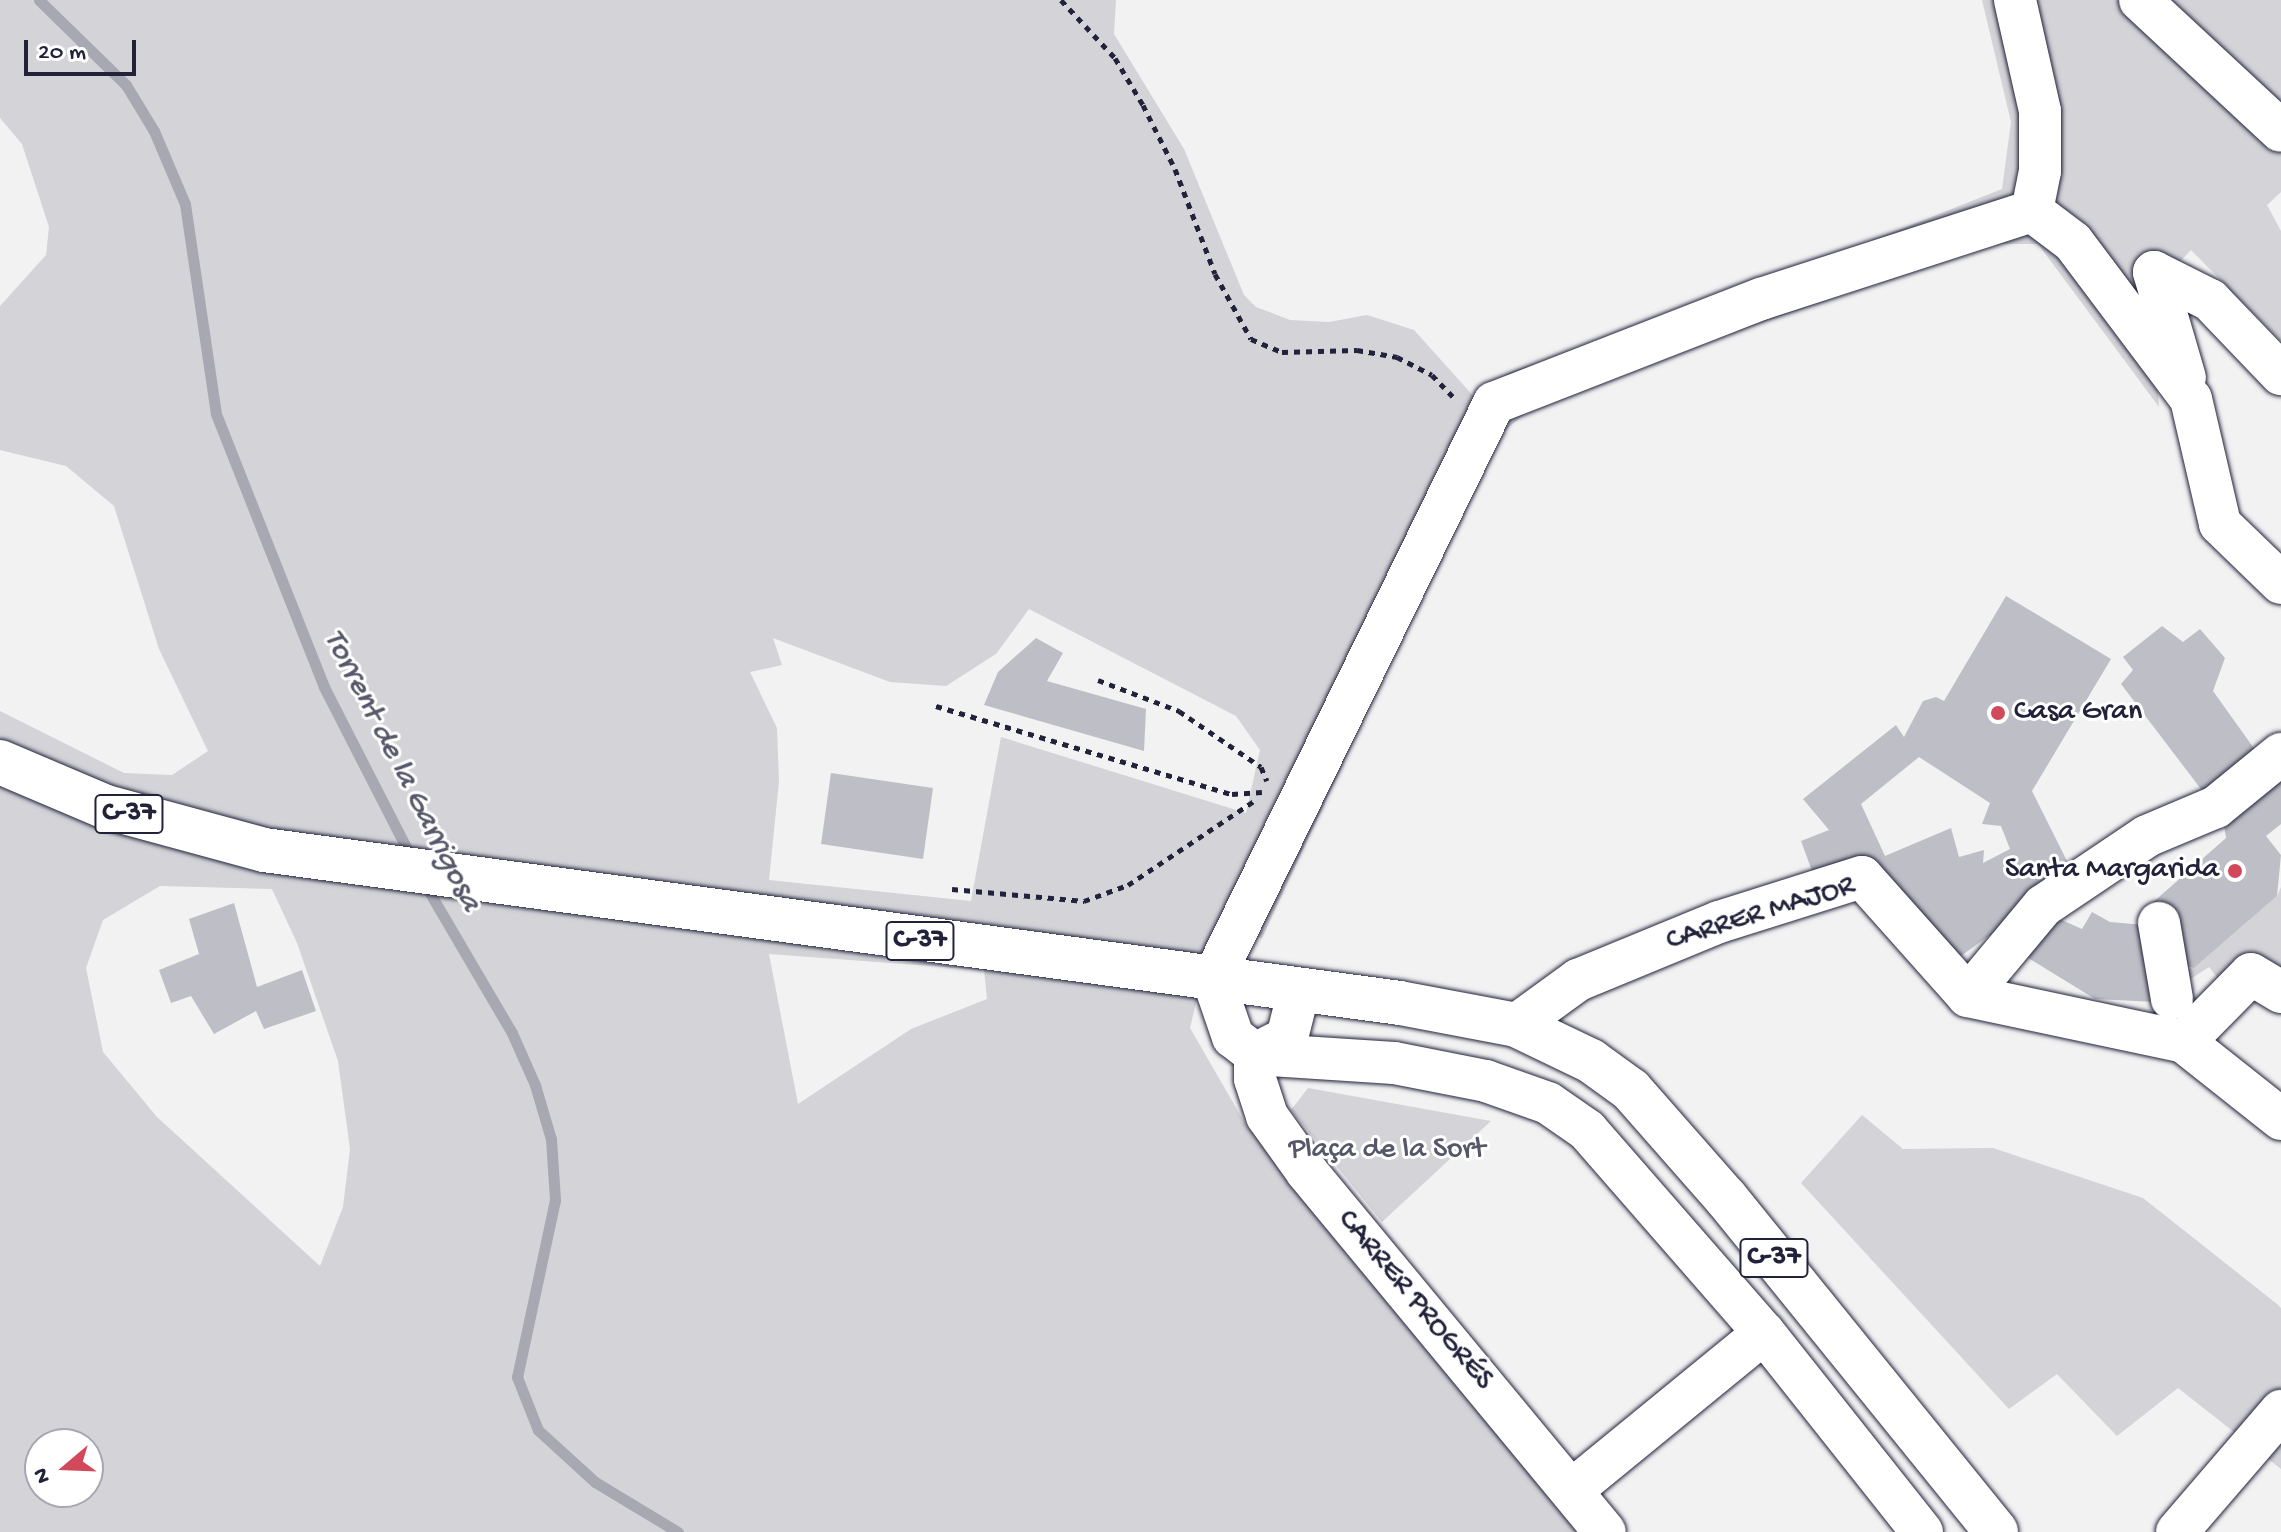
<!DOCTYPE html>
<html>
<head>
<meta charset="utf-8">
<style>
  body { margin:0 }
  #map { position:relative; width:2281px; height:1532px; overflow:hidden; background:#f2f2f3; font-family:"Gochi Hand",sans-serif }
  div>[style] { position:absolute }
  .green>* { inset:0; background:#d3d3d8 }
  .stream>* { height:11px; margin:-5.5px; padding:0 5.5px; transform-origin:5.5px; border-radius:5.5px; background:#a8a8b2 }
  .building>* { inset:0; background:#bebec6 }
  .path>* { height:5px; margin-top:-2.5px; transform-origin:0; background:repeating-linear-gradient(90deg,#22223b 0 6px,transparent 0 12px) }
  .roads { filter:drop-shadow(0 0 2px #22223b) drop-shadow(0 0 2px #22223b) }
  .street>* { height:42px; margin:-21px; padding:0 21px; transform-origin:21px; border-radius:21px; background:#fff }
  .primary>* { height:44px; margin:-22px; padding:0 22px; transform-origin:22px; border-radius:22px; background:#fff }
  .dots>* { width:22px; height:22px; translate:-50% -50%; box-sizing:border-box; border:4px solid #fff; border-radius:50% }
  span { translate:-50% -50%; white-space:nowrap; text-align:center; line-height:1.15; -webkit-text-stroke:6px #fff; paint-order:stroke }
  .shield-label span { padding:2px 6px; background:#fff; border:2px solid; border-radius:6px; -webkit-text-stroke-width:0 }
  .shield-label { font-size:28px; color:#22223b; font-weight:700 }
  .poi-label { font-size:30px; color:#22223b }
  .left { translate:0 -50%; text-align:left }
  .right { translate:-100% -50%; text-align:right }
  .street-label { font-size:30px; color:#22223b }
  .park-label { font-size:30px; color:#57576a }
  .water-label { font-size:32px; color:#58586b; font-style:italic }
  .north { position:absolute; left:24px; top:1428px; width:80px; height:80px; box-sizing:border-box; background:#fff; border:2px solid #a7a7b1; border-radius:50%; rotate:251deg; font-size:22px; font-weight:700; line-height:32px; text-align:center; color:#22223b }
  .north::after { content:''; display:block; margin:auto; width:28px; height:36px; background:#d1495b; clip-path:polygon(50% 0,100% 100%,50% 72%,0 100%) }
  .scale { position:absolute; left:24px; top:40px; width:112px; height:36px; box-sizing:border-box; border:4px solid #22223b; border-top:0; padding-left:10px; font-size:24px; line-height:28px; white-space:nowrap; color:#22223b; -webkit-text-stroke:6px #fff; paint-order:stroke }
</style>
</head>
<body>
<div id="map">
  <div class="green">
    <i style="clip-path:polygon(evenodd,0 0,1116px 0,1114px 34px,1184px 149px,1244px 295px,1256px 307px,1290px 320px,1329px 322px,1367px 315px,1414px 330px,1476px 399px,1510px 372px,1686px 314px,2002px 189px,2011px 122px,1982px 0,2281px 0,2281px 192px,2267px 205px,2281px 231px,2281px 341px,2191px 250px,2151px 291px,2159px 407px,2038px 244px,1992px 244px,1544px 397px,1493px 441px,1262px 938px,1214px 927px,1190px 1028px,1246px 1125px,1577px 1532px,0 1532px,0 711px,124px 773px,172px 775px,208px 751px,159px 649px,114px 506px,66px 466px,0 450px,0 306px,46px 255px,49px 227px,22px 144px,0 118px,0 0,1029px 609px,1236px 716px,1260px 750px,1246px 813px,1001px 737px,971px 901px,769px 880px,779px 781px,777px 728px,750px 672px,782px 665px,773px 638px,890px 682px,946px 686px,996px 654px,1029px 609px,0 0,160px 886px,272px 889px,297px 943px,338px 1061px,350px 1149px,343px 1207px,320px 1266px,157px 1117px,103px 1052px,86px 968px,103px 920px,160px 886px,0 0,769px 954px,984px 970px,987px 999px,911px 1029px,798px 1104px,769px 954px,0 0,40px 1444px,88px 1444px,88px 1492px,40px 1492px,40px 1444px)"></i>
    <i style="clip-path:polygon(2281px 887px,2281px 984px,2227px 990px,2209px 967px,2183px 984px,2185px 969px,2194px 968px,2277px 896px)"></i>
    <i style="clip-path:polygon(1308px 1088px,1491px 1121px,1382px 1222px,1291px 1110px)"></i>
    <i style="clip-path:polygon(1862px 1115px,1903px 1149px,1993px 1148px,2143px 1198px,2277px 1304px,2281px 1308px,2281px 1469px,2178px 1388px,2117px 1436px,2057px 1374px,2009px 1409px,1801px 1183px)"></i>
  </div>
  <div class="stream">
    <i style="left:39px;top:0;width:122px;rotate:44.3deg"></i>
    <i style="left:126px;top:85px;width:54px;rotate:58.7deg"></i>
    <i style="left:154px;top:131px;width:79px;rotate:67deg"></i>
    <i style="left:185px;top:204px;width:212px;rotate:81.6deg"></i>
    <i style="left:216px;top:414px;width:294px;rotate:68.4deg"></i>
    <i style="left:324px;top:687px;width:191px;rotate:62.9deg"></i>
    <i style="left:424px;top:883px;width:174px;rotate:59.6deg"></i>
    <i style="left:512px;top:1033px;width:57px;rotate:66.1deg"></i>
    <i style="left:535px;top:1085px;width:56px;rotate:73.5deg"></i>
    <i style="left:551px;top:1139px;width:61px;rotate:86.2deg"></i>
    <i style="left:555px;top:1200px;width:181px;rotate:102.1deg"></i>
    <i style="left:517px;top:1377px;width:57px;rotate:68.4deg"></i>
    <i style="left:538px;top:1430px;width:77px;rotate:42.4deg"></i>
    <i style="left:595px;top:1482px;width:97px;rotate:31.1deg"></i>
  </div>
  <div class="building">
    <i style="clip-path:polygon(evenodd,2006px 596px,2111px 659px,2032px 791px,2070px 867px,2007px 923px,1958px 958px,1874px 861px,1816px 882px,1801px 841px,1829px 830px,1803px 799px,1896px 725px,1904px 737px,1923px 701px,1936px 697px,1944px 701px,2006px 596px,1919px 757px,1990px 803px,1982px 824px,2001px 826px,2010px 849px,1983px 863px,1984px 850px,1959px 857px,1951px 828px,1885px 856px,1861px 804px,1919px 757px)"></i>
    <i style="clip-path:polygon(2162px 626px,2183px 642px,2200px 629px,2225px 658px,2213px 691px,2258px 754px,2207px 797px,2121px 684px,2133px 670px,2123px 657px)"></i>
    <i style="clip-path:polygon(1036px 638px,1063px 653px,1047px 681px,1146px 709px,1144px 751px,984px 705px,998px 672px)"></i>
    <i style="clip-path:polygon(2281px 771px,2281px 824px,2266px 836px,2281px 855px,2277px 896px,2194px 968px,2179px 965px,2164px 919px,2151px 904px,2226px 838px,2222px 813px)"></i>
    <i style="clip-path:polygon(831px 773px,933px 788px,923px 859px,821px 844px)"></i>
    <i style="clip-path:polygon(234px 903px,257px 987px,302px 970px,316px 1011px,264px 1029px,256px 1011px,214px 1034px,191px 996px,171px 1003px,159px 970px,199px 954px,189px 919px)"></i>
    <i style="clip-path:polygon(2092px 912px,2110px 922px,2156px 926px,2156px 1002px,2095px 999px,2022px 954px,2046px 913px,2082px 929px)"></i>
  </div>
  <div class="path">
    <i style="left:1061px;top:0;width:79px;rotate:47deg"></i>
    <i style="left:1115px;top:58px;width:55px;rotate:59.2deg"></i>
    <i style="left:1143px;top:105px;width:72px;rotate:63.4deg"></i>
    <i style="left:1175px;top:169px;width:112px;rotate:69.1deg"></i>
    <i style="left:1215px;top:274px;width:74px;rotate:61deg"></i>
    <i style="left:1251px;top:339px;width:34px;rotate:23deg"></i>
    <i style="left:1282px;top:352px;width:75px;rotate:-1.5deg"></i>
    <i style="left:1357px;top:350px;width:41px;rotate:9.9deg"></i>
    <i style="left:1397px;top:357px;width:39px;rotate:27deg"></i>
    <i style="left:1432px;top:375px;width:32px;rotate:46deg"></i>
    <i style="left:1098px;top:680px;width:87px;rotate:20.9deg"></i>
    <i style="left:1179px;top:711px;width:99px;rotate:34.3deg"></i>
    <i style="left:1261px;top:767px;width:15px;rotate:67deg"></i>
    <i style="left:936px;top:706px;width:309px;rotate:16.6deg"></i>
    <i style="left:1232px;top:794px;width:30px;rotate:-4deg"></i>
    <i style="left:952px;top:889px;width:133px;rotate:5.2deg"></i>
    <i style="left:1084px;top:901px;width:47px;rotate:-20deg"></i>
    <i style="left:1128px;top:885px;width:151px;rotate:-33.7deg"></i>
  </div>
  <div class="roads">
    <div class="street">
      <i style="left:2140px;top:0;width:192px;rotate:42.9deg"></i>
      <i style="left:2032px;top:211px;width:51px;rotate:37.1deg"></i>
      <i style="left:2073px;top:242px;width:196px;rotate:53.1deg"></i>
      <i style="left:2191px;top:399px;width:128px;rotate:76.9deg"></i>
      <i style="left:2220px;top:524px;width:85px;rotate:44deg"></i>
      <i style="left:2154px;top:272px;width:63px;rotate:26.6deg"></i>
      <i style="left:2210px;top:300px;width:103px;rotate:46.2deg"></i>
      <i style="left:2154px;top:272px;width:110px;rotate:73.7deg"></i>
      <i style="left:2159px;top:923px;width:77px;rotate:80.3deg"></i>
      <i style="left:1968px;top:996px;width:117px;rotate:-50.2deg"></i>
      <i style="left:2043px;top:906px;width:125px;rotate:-33.9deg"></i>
      <i style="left:2147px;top:836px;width:75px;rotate:-22.8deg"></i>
      <i style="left:2216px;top:807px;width:84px;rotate:-39.2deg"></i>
      <i style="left:1516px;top:1025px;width:77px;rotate:-36deg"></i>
      <i style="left:1578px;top:980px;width:152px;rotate:-22.4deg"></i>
      <i style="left:1719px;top:922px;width:150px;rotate:-17.5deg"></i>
      <i style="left:1862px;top:877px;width:159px;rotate:48.3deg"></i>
      <i style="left:1968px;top:996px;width:221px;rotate:12deg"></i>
      <i style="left:2184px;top:1042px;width:124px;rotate:38.4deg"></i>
      <i style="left:2184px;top:1042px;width:95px;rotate:-45.4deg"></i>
      <i style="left:2251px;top:974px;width:35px;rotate:31deg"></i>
      <i style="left:1255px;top:1054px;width:25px;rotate:90deg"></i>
      <i style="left:1255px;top:1079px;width:39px;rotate:72deg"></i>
      <i style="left:1267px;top:1116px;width:69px;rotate:54.5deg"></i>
      <i style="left:1307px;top:1172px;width:467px;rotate:50.4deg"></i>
      <i style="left:1255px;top:1054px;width:36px;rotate:-27deg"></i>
      <i style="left:1287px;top:1038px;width:49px;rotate:-76deg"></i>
      <i style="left:1572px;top:1490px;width:248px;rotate:-39.3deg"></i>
      <i style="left:1922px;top:1532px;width:254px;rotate:-128.4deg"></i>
      <i style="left:1764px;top:1333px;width:269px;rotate:-131.1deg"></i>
      <i style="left:1587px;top:1130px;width:47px;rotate:-145.3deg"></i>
      <i style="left:1548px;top:1103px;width:66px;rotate:-160.5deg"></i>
      <i style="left:1486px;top:1081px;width:94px;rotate:-168.9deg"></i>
      <i style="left:1394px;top:1063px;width:139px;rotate:-176.3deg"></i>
      <i style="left:1255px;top:1054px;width:28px;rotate:-142deg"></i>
      <i style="left:1233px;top:1037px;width:61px;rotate:-109deg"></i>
      <i style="left:1213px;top:979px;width:641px;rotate:-63.99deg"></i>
      <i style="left:1494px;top:403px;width:287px;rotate:-21.3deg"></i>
      <i style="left:1761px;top:299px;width:285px;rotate:-18deg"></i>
      <i style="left:2032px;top:211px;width:41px;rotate:-78.7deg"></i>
      <i style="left:2040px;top:171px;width:60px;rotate:-90deg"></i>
      <i style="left:2040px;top:111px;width:114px;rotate:-102.7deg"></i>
      <i style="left:2177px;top:1532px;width:160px;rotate:-49.3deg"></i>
    </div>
    <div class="primary">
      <i style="left:0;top:762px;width:115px;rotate:23deg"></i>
      <i style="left:106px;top:807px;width:164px;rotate:15.2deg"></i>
      <i style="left:264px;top:850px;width:1146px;rotate:7.67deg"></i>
      <i style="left:1400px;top:1003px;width:118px;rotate:10.7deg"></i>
      <i style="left:1516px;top:1025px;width:83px;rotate:25.6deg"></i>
      <i style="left:1591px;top:1061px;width:49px;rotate:35.9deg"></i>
      <i style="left:1631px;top:1090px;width:144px;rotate:48.7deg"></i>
      <i style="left:1726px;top:1198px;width:429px;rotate:51deg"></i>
    </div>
  </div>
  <div class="dots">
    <i style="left:1998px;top:713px;background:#d1495b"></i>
    <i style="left:2235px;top:871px;background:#d1495b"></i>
  </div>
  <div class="shield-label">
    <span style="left:129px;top:814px">C-37</span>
    <span style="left:920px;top:941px">C-37</span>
    <span style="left:1774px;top:1258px">C-37</span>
  </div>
  <div class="poi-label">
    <span class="left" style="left:2014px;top:713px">Casa Gran</span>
    <span class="right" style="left:2219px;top:871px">Santa Margarida</span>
  </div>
  <div class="street-label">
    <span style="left:1761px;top:915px;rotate:-17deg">CARRER MAJOR</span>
    <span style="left:1414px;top:1301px;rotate:50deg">CARRER PROGRÉS</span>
  </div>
  <div class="park-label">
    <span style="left:1387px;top:1151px">Plaça de la Sort</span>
  </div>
  <div class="water-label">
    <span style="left:401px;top:771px;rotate:63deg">Torrent de la Garrigosa</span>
  </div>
  <div class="north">N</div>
  <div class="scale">20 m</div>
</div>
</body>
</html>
